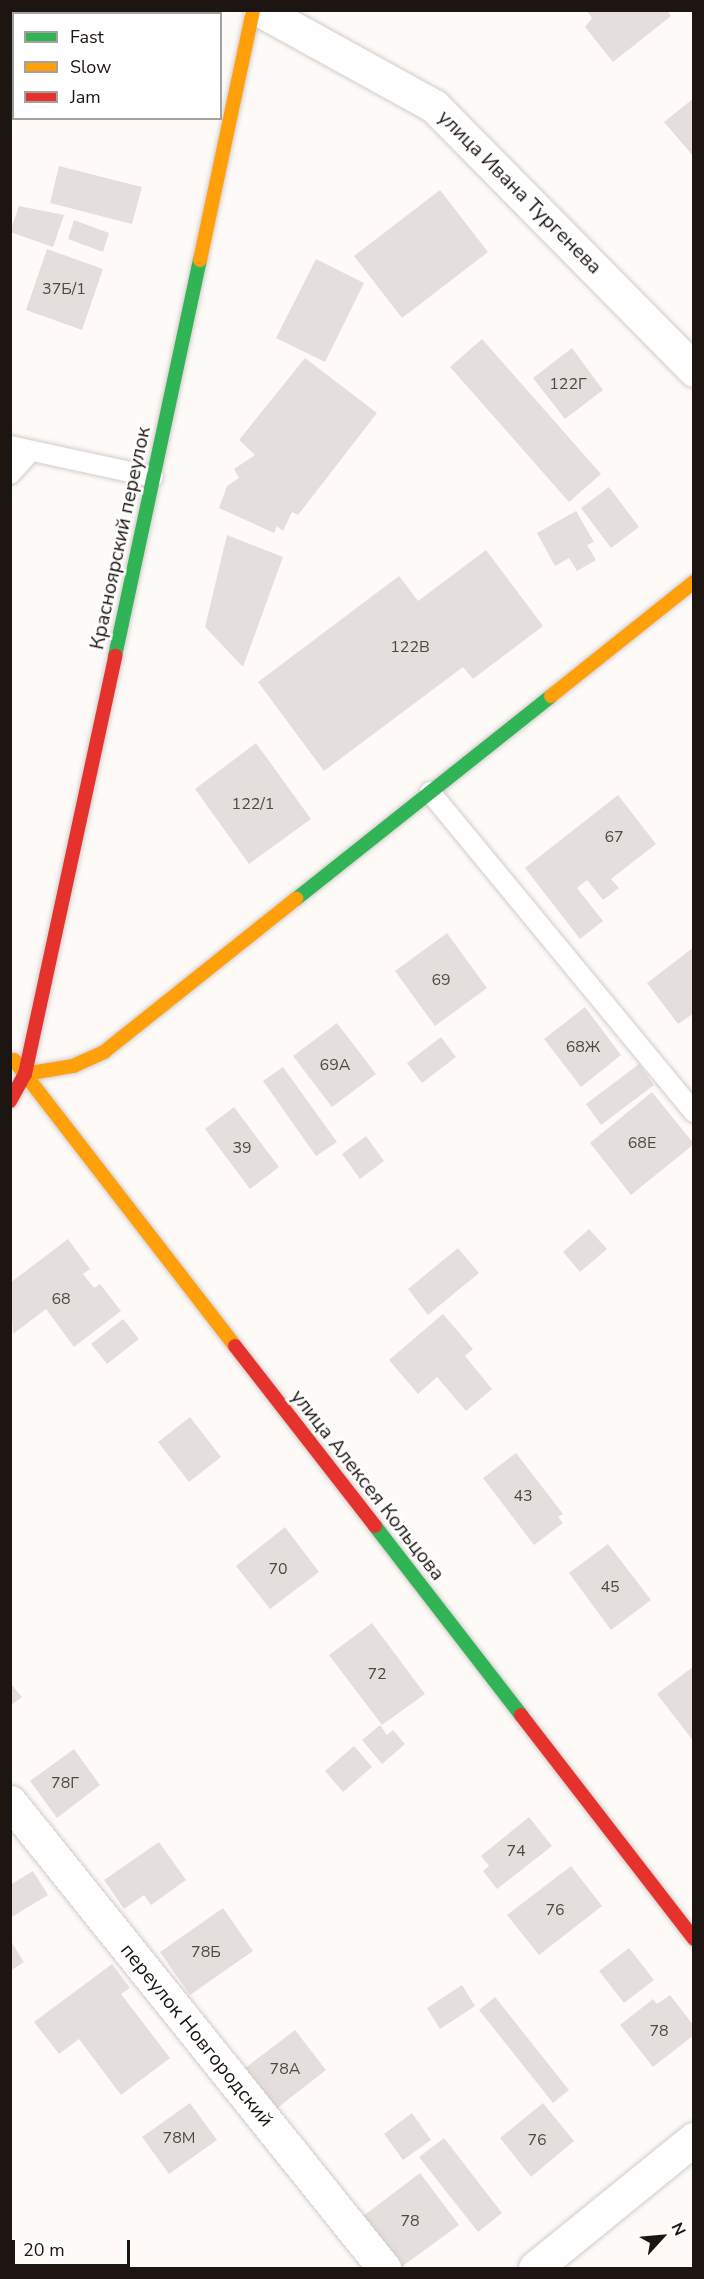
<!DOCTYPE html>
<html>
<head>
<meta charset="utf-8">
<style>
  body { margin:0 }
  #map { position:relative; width:704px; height:2279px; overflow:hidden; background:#fdfaf8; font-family:"Nunito Sans",sans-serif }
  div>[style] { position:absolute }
  .building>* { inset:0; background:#e4dfdc }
  .roads { filter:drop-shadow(0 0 2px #d2ccc9) drop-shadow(0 0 2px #d2ccc9) }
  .lane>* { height:20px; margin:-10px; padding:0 10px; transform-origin:10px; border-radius:10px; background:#fffefe }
  .street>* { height:33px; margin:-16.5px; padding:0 16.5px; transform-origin:16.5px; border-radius:16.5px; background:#fffefe }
  .fast>* { height:14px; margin:-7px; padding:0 7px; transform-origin:7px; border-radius:7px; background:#30b455 }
  .slow>* { height:14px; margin:-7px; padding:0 7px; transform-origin:7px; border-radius:7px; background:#ff9f0a }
  .jam>* { height:14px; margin:-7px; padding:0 7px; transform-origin:7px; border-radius:7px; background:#e5322d }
  span { translate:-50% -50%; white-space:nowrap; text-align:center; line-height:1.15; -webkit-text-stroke:5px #fff; paint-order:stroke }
  .number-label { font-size:16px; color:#504845 }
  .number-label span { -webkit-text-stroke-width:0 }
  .street-label { font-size:20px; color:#1d1511 }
  .frame { position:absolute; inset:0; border:12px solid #1d1511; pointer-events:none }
  .legend { position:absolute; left:12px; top:12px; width:210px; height:108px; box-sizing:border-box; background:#fff; border:2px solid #a5a1a0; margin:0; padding:8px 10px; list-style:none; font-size:18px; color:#1d1511 }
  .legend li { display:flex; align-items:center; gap:12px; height:30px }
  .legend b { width:30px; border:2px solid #a5a1a0 }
  .north { position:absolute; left:632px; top:2207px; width:60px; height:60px; -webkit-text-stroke:4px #fff; paint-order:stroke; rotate:64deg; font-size:16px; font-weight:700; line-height:24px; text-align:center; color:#1d1511 }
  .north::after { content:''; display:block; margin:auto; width:21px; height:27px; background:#1d1511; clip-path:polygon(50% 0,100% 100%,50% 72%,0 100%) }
  .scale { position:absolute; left:12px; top:2240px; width:118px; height:27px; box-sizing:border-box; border:3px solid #1d1511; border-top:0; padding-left:8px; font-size:18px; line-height:21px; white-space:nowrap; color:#1d1511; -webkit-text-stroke:4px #fff; paint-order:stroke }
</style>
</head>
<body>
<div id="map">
  <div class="building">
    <i style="clip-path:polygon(586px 10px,667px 10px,671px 16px,613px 62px,585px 27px,592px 18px)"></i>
    <i style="clip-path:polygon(694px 98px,694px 157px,664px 122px)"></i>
    <i style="clip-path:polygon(59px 166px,142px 187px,132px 224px,50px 203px)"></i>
    <i style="clip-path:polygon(440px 190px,488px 252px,402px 318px,354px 256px)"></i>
    <i style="clip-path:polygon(19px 206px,64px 215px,53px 247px,10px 232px)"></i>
    <i style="clip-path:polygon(74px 220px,109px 233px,103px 252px,68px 239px)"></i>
    <i style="clip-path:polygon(47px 249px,103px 269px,82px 330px,26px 310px)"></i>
    <i style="clip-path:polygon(316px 259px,364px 283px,325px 362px,276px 338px)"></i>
    <i style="clip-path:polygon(482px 339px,601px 474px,569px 502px,450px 367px)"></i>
    <i style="clip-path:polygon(572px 348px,603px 390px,565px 419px,533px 378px)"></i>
    <i style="clip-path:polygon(305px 358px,377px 413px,298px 515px,292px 512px,283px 531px,277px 526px,274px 533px,219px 508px,227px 486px,239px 478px,234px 469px,255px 455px,239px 440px)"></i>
    <i style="clip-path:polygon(609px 487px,639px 527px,611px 548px,581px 508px)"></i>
    <i style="clip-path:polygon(576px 511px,594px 542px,587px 545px,596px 560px,577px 571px,569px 558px,555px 566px,537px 533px)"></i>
    <i style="clip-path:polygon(227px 535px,283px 557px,243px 667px,205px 627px)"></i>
    <i style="clip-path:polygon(486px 550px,543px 626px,473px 679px,463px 667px,324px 771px,258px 682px,399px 576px,418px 601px)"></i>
    <i style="clip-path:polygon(256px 743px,311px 819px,249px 864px,195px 789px)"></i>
    <i style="clip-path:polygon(618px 795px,656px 844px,611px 879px,619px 888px,603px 900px,587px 880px,577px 888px,603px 921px,580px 939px,525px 868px)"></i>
    <i style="clip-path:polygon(447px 933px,487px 988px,435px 1026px,395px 971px)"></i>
    <i style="clip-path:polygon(694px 947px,694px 1013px,678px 1024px,647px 983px)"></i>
    <i style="clip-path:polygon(585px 1007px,621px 1055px,581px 1087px,544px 1039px)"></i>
    <i style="clip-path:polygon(337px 1023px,376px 1074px,332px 1107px,293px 1056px)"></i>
    <i style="clip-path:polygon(441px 1037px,456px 1057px,422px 1083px,407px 1063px)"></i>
    <i style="clip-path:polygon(639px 1064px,654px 1085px,601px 1125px,586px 1104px)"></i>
    <i style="clip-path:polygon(283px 1067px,337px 1142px,316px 1156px,263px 1081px)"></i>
    <i style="clip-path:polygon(652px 1092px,694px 1144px,631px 1195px,590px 1143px)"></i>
    <i style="clip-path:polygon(234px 1107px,279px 1167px,250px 1189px,205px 1129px)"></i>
    <i style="clip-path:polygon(366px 1136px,384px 1161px,360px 1179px,342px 1154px)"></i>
    <i style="clip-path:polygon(589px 1229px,607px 1249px,580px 1272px,563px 1252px)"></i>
    <i style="clip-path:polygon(68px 1239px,90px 1269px,83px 1274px,94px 1288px,100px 1284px,121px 1311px,74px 1347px,46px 1309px,13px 1334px,10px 1283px)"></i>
    <i style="clip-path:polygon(458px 1248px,479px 1273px,428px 1315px,408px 1289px)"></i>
    <i style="clip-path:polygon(443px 1314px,473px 1349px,465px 1356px,492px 1389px,466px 1411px,437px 1377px,418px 1394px,389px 1360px)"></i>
    <i style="clip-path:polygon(123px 1319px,139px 1339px,107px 1364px,91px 1344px)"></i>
    <i style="clip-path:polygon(190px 1417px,221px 1457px,189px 1482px,158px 1442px)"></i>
    <i style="clip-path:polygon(516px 1453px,563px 1514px,558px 1517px,563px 1523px,534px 1545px,483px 1478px)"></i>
    <i style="clip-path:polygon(285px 1527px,319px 1572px,270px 1609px,236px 1566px)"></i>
    <i style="clip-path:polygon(608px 1544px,651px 1600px,611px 1630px,569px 1573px)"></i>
    <i style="clip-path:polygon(372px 1623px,425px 1694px,382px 1725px,329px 1655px)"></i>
    <i style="clip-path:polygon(694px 1666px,694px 1742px,657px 1694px)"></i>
    <i style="clip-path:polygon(10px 1683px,22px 1697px,10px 1706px)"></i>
    <i style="clip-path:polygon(380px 1725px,387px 1735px,393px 1730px,405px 1744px,382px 1764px,362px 1740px)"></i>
    <i style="clip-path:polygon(354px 1746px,372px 1767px,343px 1792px,325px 1771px)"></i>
    <i style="clip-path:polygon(74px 1749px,100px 1785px,57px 1818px,30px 1781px)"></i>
    <i style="clip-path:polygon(529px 1817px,552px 1846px,497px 1889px,483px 1871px,489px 1866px,481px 1856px)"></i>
    <i style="clip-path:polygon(159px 1842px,186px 1880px,151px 1905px,144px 1895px,124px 1909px,104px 1880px)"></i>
    <i style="clip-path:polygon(571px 1866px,602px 1906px,539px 1955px,507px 1915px)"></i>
    <i style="clip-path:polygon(33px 1871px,48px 1895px,10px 1918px,10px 1885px)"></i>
    <i style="clip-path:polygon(223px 1908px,253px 1951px,190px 1995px,160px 1952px)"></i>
    <i style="clip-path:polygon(10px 1940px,24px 1962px,10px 1971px)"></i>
    <i style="clip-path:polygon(629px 1948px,654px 1980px,624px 2003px,599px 1971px)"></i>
    <i style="clip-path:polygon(112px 1964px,130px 1988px,121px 1994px,170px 2058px,121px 2095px,79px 2039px,59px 2054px,34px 2022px)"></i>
    <i style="clip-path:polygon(462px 1985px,475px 2006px,440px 2029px,427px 2008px)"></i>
    <i style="clip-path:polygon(670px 1995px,694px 2026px,694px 2035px,653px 2067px,620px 2025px,653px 1999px,657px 2004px)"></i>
    <i style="clip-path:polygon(495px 1997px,569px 2090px,553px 2103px,479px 2010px)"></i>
    <i style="clip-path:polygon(295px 2030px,326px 2070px,276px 2109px,244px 2069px)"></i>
    <i style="clip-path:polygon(190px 2103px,217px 2140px,169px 2174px,142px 2137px)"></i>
    <i style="clip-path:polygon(543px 2103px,574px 2141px,531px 2177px,500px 2138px)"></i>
    <i style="clip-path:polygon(412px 2113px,431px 2140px,403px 2160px,384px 2134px)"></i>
    <i style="clip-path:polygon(444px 2138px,502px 2213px,478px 2232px,419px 2157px)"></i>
    <i style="clip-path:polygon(420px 2173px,459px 2225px,400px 2268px,362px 2217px)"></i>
  </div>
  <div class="roads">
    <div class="lane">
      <i style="left:10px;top:446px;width:146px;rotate:12.2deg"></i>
      <i style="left:10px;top:474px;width:31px;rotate:-48deg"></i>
      <i style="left:430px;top:792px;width:415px;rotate:50.5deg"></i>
    </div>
    <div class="street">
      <i style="left:260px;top:10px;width:199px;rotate:28.9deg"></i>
      <i style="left:434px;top:106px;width:371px;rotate:45.4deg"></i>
      <i style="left:10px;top:1802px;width:598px;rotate:51.25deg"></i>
      <i style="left:535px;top:2268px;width:205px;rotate:-39.1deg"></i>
    </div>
    <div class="fast">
      <i style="left:115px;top:656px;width:405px;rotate:-77.9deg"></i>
      <i style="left:296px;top:899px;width:326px;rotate:-38.5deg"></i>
      <i style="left:375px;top:1526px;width:239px;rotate:52.3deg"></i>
    </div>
    <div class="slow">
      <i style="left:200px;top:260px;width:256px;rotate:-78deg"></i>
      <i style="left:551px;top:696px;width:183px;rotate:-38.6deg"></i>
      <i style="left:14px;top:1060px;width:361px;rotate:52.3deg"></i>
      <i style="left:25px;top:1074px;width:49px;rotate:-9.5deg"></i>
      <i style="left:73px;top:1066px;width:34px;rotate:-24deg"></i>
      <i style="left:104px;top:1052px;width:246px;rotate:-38.6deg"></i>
    </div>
    <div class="jam">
      <i style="left:10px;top:1101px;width:31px;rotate:-61deg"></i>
      <i style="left:25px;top:1074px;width:428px;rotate:-77.8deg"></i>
      <i style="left:235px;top:1346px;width:228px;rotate:52.1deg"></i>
      <i style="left:521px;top:1715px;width:283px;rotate:52.3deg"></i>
    </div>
  </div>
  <div class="number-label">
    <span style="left:64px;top:289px">37Б/1</span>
    <span style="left:568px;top:384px">122Г</span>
    <span style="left:410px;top:647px">122В</span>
    <span style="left:253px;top:804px">122/1</span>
    <span style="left:614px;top:837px">67</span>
    <span style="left:441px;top:980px">69</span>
    <span style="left:583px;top:1047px">68Ж</span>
    <span style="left:335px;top:1065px">69А</span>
    <span style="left:642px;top:1143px">68Е</span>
    <span style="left:242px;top:1148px">39</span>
    <span style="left:61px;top:1299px">68</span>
    <span style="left:523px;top:1496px">43</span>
    <span style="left:278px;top:1569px">70</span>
    <span style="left:610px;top:1587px">45</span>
    <span style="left:377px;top:1674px">72</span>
    <span style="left:65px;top:1783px">78Г</span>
    <span style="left:516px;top:1851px">74</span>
    <span style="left:555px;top:1910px">76</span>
    <span style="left:206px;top:1952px">78Б</span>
    <span style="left:659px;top:2031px">78</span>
    <span style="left:285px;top:2069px">78А</span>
    <span style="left:179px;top:2138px">78М</span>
    <span style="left:537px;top:2140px">76</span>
    <span style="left:410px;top:2221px">78</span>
  </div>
  <div class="street-label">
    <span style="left:520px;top:192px;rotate:45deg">улица Ивана Тургенева</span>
    <span style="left:120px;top:538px;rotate:-78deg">Красноярский переулок</span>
    <span style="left:368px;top:1485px;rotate:52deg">улица Алексея Кольцова</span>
    <span style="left:197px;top:2035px;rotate:51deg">переулок Новгородский</span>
  </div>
  <div class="frame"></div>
  <ul class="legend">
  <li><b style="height:8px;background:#30b455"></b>Fast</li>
  <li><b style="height:8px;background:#ff9f0a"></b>Slow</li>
  <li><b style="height:8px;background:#e5322d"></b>Jam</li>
  </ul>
  <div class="north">N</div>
  <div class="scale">20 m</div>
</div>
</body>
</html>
